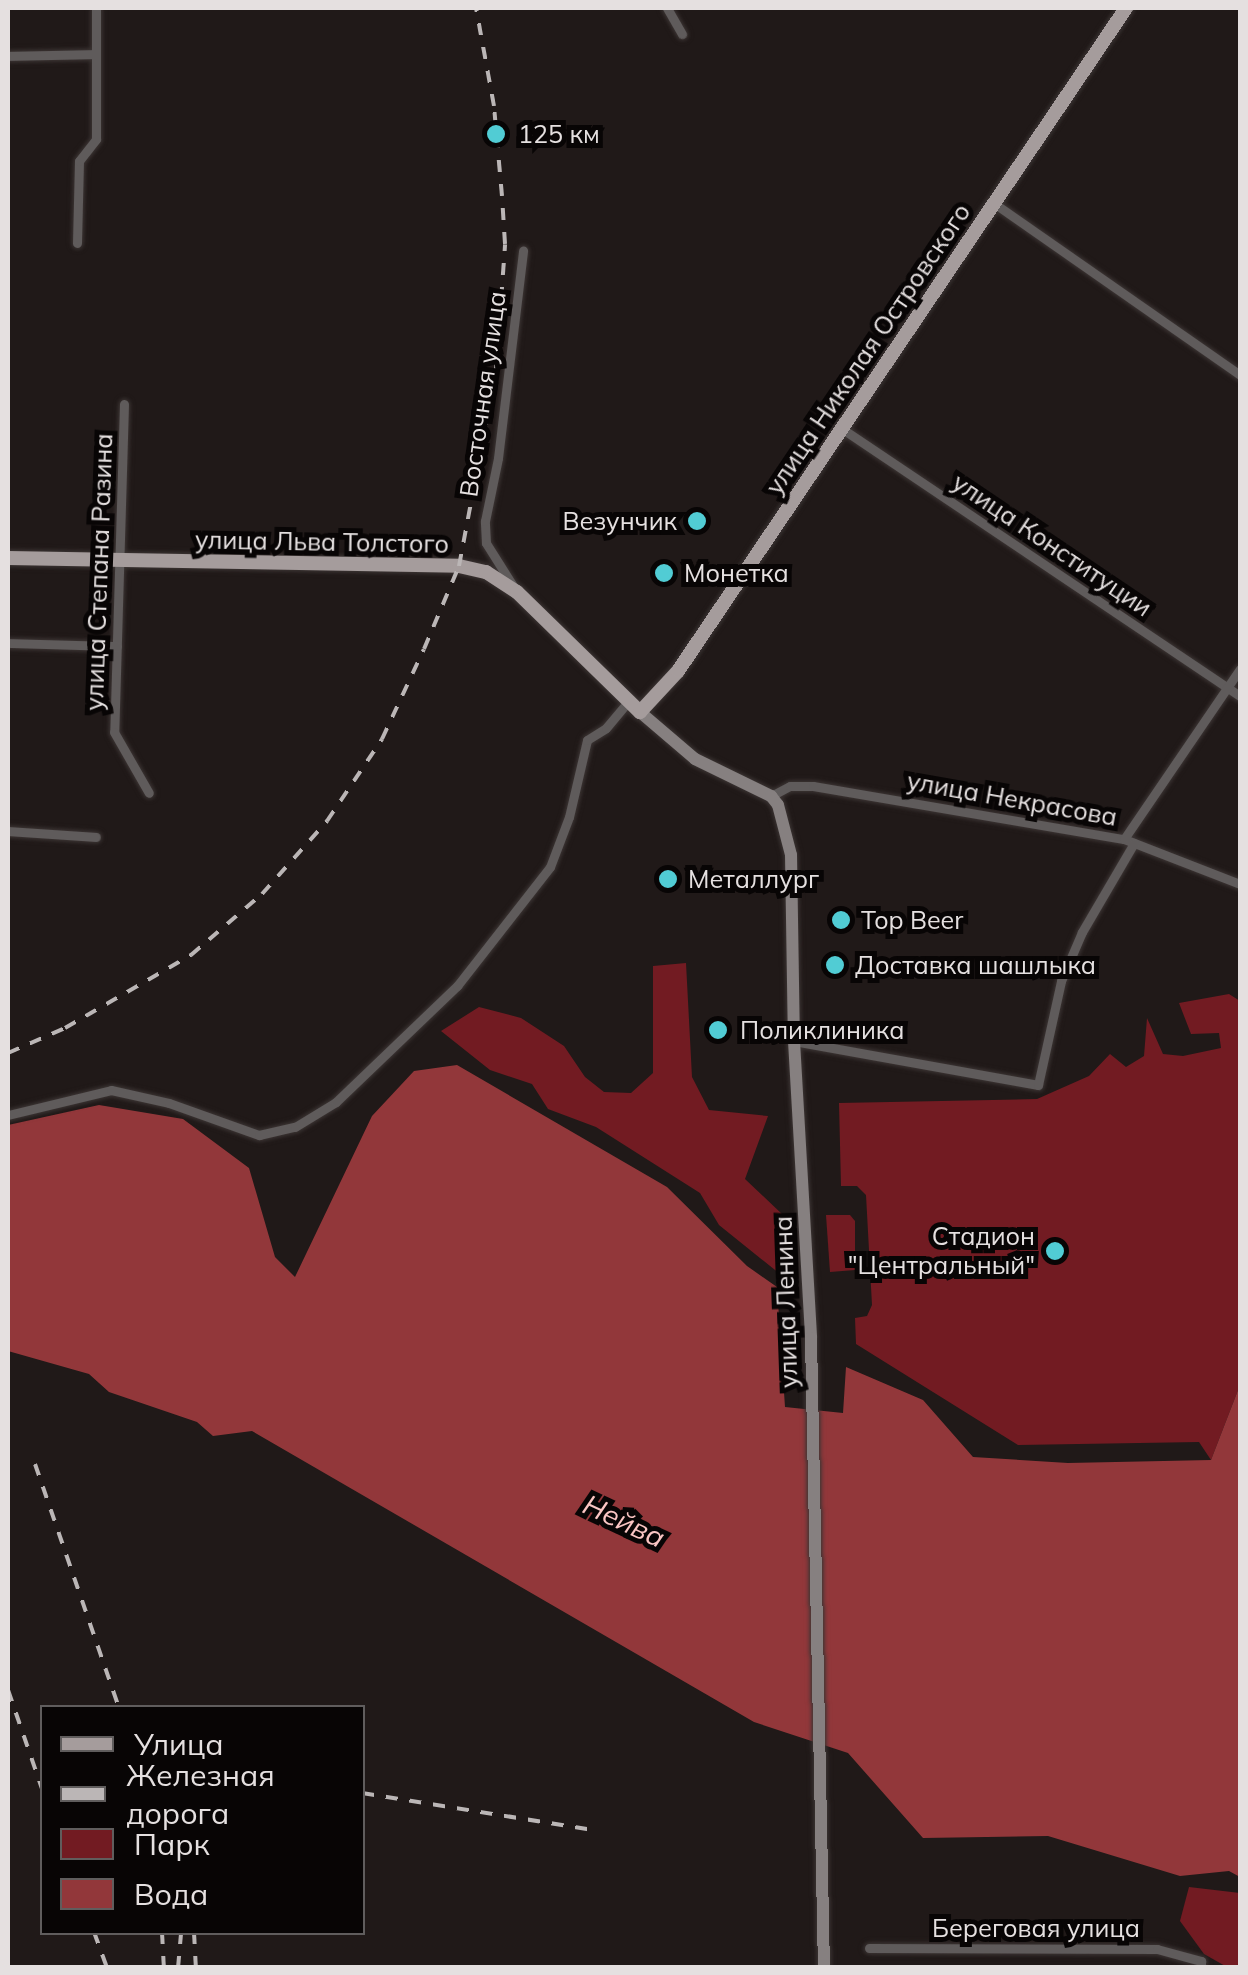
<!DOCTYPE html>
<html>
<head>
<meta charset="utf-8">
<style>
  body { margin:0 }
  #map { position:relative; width:1248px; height:1975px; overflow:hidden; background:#201918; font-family:Mulish,sans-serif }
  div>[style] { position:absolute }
  .green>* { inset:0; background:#721b22 }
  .water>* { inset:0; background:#92373a }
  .roads { filter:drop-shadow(0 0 2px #3c3534) drop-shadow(0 0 2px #3c3534) }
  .street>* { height:9px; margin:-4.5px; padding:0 4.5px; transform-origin:4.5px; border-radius:4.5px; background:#5f5b5b }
  .secondary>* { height:12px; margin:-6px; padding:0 6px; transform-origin:6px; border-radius:6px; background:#868080 }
  .primary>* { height:14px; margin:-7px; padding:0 7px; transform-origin:7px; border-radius:7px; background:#a59c9c }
  .rail>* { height:4px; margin-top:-2px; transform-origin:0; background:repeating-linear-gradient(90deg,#bbb6b6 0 12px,transparent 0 24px) }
  .dots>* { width:28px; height:28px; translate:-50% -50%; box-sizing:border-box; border:5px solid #080505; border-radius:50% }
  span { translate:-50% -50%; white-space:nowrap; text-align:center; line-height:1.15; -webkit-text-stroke:10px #080505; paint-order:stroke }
  .poi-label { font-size:25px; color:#e5e0e0 }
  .left { translate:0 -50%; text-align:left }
  .right { translate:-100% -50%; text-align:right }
  .street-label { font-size:25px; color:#e5e0e0 }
  .water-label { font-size:28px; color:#fbc6c4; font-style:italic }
  .frame { position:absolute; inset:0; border:10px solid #e5e0e0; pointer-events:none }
  .legend { position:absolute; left:40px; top:1705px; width:325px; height:230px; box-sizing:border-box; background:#080505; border:2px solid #605d5d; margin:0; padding:12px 18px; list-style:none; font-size:30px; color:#e5e0e0 }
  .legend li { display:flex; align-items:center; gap:20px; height:50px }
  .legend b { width:50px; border:2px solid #605d5d }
</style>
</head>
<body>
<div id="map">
  <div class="green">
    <i style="clip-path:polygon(686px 963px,692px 1077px,709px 1110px,768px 1116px,745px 1179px,783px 1215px,785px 1278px,719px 1225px,700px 1193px,596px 1127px,548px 1109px,532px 1084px,490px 1070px,441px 1031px,479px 1007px,521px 1018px,564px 1046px,585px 1077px,604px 1092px,631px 1093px,653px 1073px,653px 966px)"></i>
    <i style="clip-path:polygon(1229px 994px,1240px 1001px,1240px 1385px,1211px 1460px,1199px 1442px,1018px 1445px,856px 1344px,855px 1318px,867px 1316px,872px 1305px,866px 1195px,857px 1186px,841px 1186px,839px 1103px,1037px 1099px,1089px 1076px,1110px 1054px,1126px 1067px,1144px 1056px,1147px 1018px,1163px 1054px,1183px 1056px,1221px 1048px,1219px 1033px,1191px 1034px,1179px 1003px)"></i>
    <i style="clip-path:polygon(826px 1215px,850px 1215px,855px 1221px,855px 1270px,830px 1272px)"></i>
    <i style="clip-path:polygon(1189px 1887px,1240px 1893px,1240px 1967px,1227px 1967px,1204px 1954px,1180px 1921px)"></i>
  </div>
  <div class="water">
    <i style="clip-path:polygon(457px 1065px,667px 1187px,747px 1266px,777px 1287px,785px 1407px,843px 1413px,846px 1367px,923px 1400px,973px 1457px,1068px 1463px,1211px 1460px,1240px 1385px,1240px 1877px,1229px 1871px,1180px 1876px,1048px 1836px,923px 1838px,848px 1753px,754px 1722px,252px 1431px,213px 1436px,197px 1422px,109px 1392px,89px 1374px,8px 1351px,8px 1125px,99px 1105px,183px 1119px,249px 1168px,275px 1257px,295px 1277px,372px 1116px,414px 1071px)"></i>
  </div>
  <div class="roads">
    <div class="street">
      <i style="left:667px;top:8px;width:30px;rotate:60deg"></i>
      <i style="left:8px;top:56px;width:87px;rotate:-1.3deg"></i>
      <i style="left:995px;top:204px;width:299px;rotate:34.9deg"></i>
      <i style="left:77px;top:243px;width:82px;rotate:-88.6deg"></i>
      <i style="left:79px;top:161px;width:28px;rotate:-52deg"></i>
      <i style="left:96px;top:139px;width:131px;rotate:-90deg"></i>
      <i style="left:124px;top:404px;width:328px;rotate:91.7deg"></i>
      <i style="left:114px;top:732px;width:70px;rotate:60.2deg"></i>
      <i style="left:841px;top:428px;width:481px;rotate:33.9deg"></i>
      <i style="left:513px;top:586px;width:51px;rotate:-122.1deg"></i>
      <i style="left:486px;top:543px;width:22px;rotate:-93deg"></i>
      <i style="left:485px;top:521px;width:64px;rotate:-78.3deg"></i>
      <i style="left:498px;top:458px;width:209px;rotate:-83.1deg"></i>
      <i style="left:8px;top:643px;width:109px;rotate:1.6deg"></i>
      <i style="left:771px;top:796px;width:21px;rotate:-28deg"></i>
      <i style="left:790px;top:786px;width:23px"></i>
      <i style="left:813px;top:786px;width:315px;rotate:9.7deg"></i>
      <i style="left:1124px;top:839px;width:124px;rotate:21.2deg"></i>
      <i style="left:8px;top:831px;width:88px;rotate:3.9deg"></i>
      <i style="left:1124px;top:839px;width:206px;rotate:-55.7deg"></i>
      <i style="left:794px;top:1041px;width:248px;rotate:10.2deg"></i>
      <i style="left:1038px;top:1085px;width:107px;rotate:-77.5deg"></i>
      <i style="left:1061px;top:981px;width:53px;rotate:-66.8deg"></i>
      <i style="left:1082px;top:932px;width:103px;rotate:-59.7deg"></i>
      <i style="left:8px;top:1115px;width:106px;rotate:-13.6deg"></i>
      <i style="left:111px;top:1090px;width:59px;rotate:12.6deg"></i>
      <i style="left:169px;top:1103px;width:96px;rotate:19.6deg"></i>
      <i style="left:259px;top:1135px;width:37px;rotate:-13deg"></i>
      <i style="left:295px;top:1127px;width:48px;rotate:-31.4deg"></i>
      <i style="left:336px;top:1102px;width:168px;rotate:-43.8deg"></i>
      <i style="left:457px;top:986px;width:151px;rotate:-52deg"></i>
      <i style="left:550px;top:867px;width:53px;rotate:-69.2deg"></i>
      <i style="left:569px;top:817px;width:79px;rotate:-76.8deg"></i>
      <i style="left:587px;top:740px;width:22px;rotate:-32deg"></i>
      <i style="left:606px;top:728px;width:34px;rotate:-50deg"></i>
      <i style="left:869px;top:1948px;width:288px;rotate:0.2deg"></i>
      <i style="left:1157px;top:1949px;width:46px;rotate:15.3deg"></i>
      <i style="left:1201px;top:1961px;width:7px;rotate:90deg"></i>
    </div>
    <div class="secondary">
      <i style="left:640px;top:712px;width:72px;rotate:40.5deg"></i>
      <i style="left:695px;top:759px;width:85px;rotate:26deg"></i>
      <i style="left:771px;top:796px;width:11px;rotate:52deg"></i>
      <i style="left:778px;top:805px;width:52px;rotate:75.4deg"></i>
      <i style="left:791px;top:855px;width:186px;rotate:89.1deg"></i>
      <i style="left:794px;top:1041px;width:297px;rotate:86.7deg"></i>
      <i style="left:811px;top:1338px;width:630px;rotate:88.82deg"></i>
    </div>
    <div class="primary">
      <i style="left:8px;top:558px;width:451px;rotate:1deg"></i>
      <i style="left:459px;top:566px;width:28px;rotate:13deg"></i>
      <i style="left:486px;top:572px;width:37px;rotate:33deg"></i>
      <i style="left:517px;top:592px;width:172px;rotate:44.3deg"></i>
      <i style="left:640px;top:712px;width:56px;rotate:-47.2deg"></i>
      <i style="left:678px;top:671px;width:800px;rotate:-55.95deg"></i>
    </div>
  </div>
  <div class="rail">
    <i style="left:8px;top:1053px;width:62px;rotate:-23.7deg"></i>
    <i style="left:65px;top:1028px;width:146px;rotate:-30.1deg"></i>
    <i style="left:191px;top:955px;width:94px;rotate:-40.7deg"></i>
    <i style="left:262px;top:894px;width:98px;rotate:-48.3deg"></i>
    <i style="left:327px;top:821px;width:99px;rotate:-56.1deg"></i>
    <i style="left:382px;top:739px;width:99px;rotate:-65deg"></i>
    <i style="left:424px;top:649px;width:90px;rotate:-67.1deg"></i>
    <i style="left:459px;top:566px;width:198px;rotate:-79.3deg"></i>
    <i style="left:496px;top:371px;width:127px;rotate:-85.9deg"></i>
    <i style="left:505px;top:244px;width:48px;rotate:-93.6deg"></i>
    <i style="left:502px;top:196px;width:90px;rotate:-95.1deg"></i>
    <i style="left:494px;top:106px;width:100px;rotate:-100.4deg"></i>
    <i style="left:35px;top:1464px;width:258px;rotate:71deg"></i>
    <i style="left:8px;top:1690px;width:105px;rotate:71deg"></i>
    <i style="left:362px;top:1793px;width:234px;rotate:9.1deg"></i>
    <i style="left:94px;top:1932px;width:38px;rotate:70deg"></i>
    <i style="left:162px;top:1932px;width:36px;rotate:87deg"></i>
    <i style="left:194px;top:1932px;width:36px;rotate:87deg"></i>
    <i style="left:178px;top:1968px;width:36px;rotate:-85deg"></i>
  </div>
  <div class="dots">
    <i style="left:496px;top:134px;background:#51ccd4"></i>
    <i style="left:697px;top:521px;background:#51ccd4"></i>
    <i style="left:664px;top:573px;background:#51ccd4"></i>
    <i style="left:668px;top:879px;background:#51ccd4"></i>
    <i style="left:841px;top:920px;background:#51ccd4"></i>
    <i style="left:835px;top:965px;background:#51ccd4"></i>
    <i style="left:718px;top:1030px;background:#51ccd4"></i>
    <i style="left:1055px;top:1251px;background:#51ccd4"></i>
  </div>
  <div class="poi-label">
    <span class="left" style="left:518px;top:134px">125 км</span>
    <span class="right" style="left:677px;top:521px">Везунчик</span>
    <span class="left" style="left:684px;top:573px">Монетка</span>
    <span class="left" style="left:688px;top:879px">Металлург</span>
    <span class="left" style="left:861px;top:920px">Top Beer</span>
    <span class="left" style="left:855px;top:965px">Доставка шашлыка</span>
    <span class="left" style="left:740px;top:1030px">Поликлиника</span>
    <span class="right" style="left:1035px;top:1251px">Стадион<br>"Центральный"</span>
  </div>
  <div class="street-label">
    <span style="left:868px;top:349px;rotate:-56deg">улица Николая Островского</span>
    <span style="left:483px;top:394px;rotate:-82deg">Восточная улица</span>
    <span style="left:322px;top:542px;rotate:1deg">улица Льва Толстого</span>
    <span style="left:1052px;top:545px;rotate:34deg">улица Конституции</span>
    <span style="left:99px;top:572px;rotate:-88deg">улица Степана Разина</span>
    <span style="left:1012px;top:799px;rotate:10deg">улица Некрасова</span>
    <span style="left:786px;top:1302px;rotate:-92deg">улица Ленина</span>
    <span style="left:1036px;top:1928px">Береговая улица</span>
  </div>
  <div class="water-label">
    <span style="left:624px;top:1521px;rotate:25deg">Нейва</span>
  </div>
  <div class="frame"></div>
  <ul class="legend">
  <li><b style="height:12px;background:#a59c9c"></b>Улица</li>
  <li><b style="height:12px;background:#bbb6b6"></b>Железная дорога</li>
  <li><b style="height:28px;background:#721b22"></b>Парк</li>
  <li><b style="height:28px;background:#92373a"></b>Вода</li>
  </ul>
</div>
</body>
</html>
